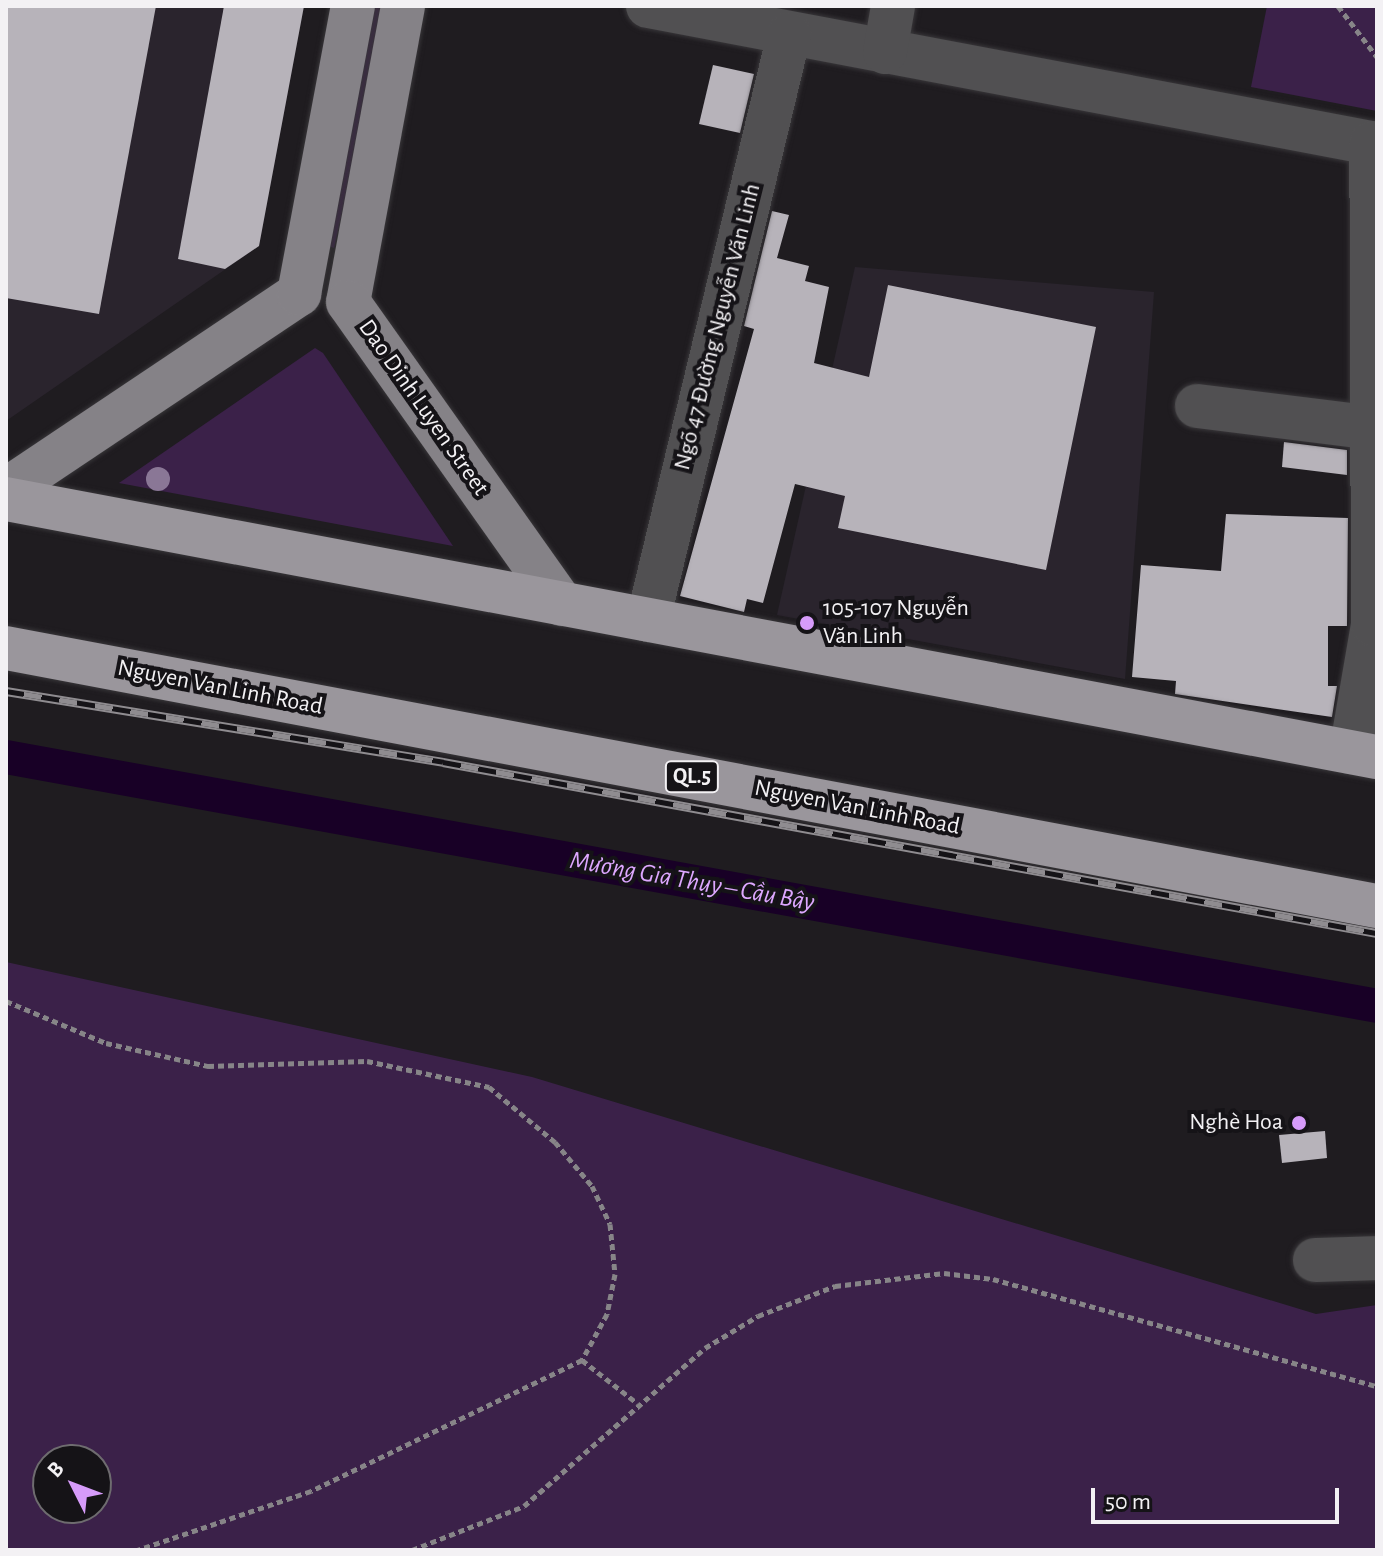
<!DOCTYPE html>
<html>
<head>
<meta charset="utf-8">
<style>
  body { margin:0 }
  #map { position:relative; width:1383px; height:1556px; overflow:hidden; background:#1f1c20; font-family:"Alegreya Sans",sans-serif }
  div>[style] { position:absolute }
  .built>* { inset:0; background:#2a242d }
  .green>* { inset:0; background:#3b2149 }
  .canal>* { height:34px; margin:-17px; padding:0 17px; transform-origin:17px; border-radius:17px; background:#180026 }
  .building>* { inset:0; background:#b7b3ba }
  .path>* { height:5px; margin-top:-2.5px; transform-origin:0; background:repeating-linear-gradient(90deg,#878588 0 6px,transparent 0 10px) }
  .roads { filter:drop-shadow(0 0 2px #383639) drop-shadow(0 0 2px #383639) }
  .minor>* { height:44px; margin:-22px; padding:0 22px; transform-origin:22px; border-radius:22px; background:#515052 }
  .major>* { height:44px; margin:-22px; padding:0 22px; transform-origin:22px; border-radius:22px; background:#858287 }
  .highway>* { height:44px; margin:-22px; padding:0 22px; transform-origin:22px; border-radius:22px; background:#9a969c }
  .rail>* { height:9px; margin-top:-4.5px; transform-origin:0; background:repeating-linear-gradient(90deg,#151317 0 18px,#8f8c90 0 36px); box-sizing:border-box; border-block:2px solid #8f8c90 }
  .trees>* { width:24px; height:24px; margin:-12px; border-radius:50%; background:#8a7796 }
  .dots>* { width:22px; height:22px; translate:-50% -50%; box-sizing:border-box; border:4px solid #151317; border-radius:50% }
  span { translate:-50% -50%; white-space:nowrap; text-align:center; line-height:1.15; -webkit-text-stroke:8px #151317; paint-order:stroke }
  .shield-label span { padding:2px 6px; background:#151317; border:2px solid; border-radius:6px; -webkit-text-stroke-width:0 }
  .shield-label { font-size:22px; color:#f3f1f4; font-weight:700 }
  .street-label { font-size:24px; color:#f3f1f4 }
  .poi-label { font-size:24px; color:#f3f1f4 }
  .left { translate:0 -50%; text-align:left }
  .right { translate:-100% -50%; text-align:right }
  .water-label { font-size:26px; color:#dda7ff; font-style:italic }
  .frame { position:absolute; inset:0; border:8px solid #f3f1f4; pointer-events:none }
  .north { position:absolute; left:32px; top:1444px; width:80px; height:80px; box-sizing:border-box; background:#151317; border:2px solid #6e6c6f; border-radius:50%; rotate:312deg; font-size:22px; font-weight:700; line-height:32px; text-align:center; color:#f3f1f4 }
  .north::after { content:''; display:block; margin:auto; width:28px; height:36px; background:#d69bfa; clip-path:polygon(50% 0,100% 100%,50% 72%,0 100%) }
  .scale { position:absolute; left:1091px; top:1488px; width:248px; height:36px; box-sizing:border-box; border:4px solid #f3f1f4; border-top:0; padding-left:10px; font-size:24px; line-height:28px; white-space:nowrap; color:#f3f1f4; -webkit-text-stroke:6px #151317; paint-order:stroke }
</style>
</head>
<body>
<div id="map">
  <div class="built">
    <i style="clip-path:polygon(6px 6px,304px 6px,259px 246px,6px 421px)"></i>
    <i style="clip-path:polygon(855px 267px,1154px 292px,1125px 679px,777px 615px)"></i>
  </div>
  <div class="green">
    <i style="clip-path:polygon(367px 6px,389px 6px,334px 248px,329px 246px)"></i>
    <i style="clip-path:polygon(1267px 6px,1377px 6px,1377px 111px,1251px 87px)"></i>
    <i style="clip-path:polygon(315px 348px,323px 353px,453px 546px,119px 483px)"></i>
    <i style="clip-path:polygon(evenodd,6px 962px,532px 1077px,1316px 1314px,1377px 1305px,1377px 1550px,6px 1550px,6px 962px,96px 1460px,96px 1508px,48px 1508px,48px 1460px,96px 1460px)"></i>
  </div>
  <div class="canal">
    <i style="left:6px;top:757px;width:1393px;rotate:10.29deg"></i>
  </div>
  <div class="building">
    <i style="clip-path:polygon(6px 6px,156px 6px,99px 314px,6px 298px)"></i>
    <i style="clip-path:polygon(224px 6px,304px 6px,259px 246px,225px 269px,178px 259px)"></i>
    <i style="clip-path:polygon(713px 65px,754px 74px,740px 133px,699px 124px)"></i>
    <i style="clip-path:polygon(772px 211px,789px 215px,777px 258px,809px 266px,805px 281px,829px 287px,814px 363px,869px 377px,888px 285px,1096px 327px,1046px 570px,838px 528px,845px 496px,795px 484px,763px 603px,747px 599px,744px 612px,680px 596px,754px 329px,744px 326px)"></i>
    <i style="clip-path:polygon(1284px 442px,1347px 450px,1347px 475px,1282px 467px)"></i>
    <i style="clip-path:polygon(1226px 514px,1348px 518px,1347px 626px,1328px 626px,1328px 686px,1337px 686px,1332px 717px,1175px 694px,1176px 681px,1132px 677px,1141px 565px,1221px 571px)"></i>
    <i style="clip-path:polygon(1325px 1131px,1327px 1158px,1282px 1163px,1279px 1135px)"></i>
  </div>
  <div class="path">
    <i style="left:1338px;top:6px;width:64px;rotate:52.6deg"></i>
    <i style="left:6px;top:1001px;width:108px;rotate:22.8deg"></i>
    <i style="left:106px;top:1043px;width:105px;rotate:12.7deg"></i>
    <i style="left:208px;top:1066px;width:159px;rotate:-1.8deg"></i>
    <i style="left:367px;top:1061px;width:125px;rotate:12deg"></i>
    <i style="left:489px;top:1087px;width:86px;rotate:39.8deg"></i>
    <i style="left:555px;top:1142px;width:57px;rotate:49.9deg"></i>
    <i style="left:592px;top:1186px;width:42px;rotate:64.7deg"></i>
    <i style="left:610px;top:1224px;width:50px;rotate:84.3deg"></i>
    <i style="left:615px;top:1274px;width:41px;rotate:101.3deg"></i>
    <i style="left:607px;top:1314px;width:52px;rotate:118.5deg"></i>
    <i style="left:582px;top:1360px;width:301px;rotate:154.2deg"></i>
    <i style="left:311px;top:1491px;width:183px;rotate:161.2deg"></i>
    <i style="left:582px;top:1360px;width:70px;rotate:38deg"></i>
    <i style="left:412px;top:1550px;width:120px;rotate:-21.4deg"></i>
    <i style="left:524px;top:1506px;width:240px;rotate:-41.1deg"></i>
    <i style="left:705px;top:1348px;width:62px;rotate:-31.1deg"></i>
    <i style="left:758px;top:1316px;width:83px;rotate:-21.3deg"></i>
    <i style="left:835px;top:1286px;width:110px;rotate:-6.8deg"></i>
    <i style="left:944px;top:1273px;width:49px;rotate:7deg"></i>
    <i style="left:993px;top:1279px;width:399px;rotate:15.6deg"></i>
  </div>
  <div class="roads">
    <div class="minor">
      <i style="left:648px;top:6px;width:742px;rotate:10.72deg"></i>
      <i style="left:885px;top:52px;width:47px;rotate:-80.1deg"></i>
      <i style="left:1197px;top:406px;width:178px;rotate:7.1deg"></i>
      <i style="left:648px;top:620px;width:602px;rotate:-76.45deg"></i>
      <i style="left:1351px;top:752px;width:130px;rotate:-80.2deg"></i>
      <i style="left:1373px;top:624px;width:481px;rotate:-90.2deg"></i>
      <i style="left:1315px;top:1260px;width:62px;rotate:-1.8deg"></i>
    </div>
    <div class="major">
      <i style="left:403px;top:6px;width:301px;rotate:100.5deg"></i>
      <i style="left:348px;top:302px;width:370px;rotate:54.7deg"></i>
      <i style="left:6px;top:490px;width:353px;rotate:-33.8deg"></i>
      <i style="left:299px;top:294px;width:293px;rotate:-79.4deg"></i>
    </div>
    <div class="highway">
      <i style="left:6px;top:499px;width:1395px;rotate:10.66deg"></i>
      <i style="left:6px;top:648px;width:1395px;rotate:10.66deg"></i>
    </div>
  </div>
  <div class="rail">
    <i style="left:6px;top:691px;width:443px;rotate:9.2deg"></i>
    <i style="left:443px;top:762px;width:950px;rotate:10.38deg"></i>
  </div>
  <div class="trees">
    <i style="left:158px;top:479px"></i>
  </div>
  <div class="dots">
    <i style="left:807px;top:623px;background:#d69bfa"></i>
    <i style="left:1299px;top:1123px;background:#d69bfa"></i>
  </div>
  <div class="shield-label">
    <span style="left:692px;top:777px">QL.5</span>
  </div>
  <div class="street-label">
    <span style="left:718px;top:327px;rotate:-76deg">Ngõ 47 Đường Nguyễn Văn Linh</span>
    <span style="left:423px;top:408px;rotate:55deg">Dao Dinh Luyen Street</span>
    <span style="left:220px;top:688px;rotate:11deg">Nguyen Van Linh Road</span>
    <span style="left:857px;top:808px;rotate:11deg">Nguyen Van Linh Road</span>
  </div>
  <div class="poi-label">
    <span class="left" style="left:823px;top:623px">105-107 Nguyễn<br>Văn Linh</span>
    <span class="right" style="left:1283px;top:1123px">Nghè Hoa</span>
  </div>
  <div class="water-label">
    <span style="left:692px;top:882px;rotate:10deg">Mương Gia Thụy – Cầu Bây</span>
  </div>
  <div class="frame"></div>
  <div class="north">B</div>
  <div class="scale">50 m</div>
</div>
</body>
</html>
